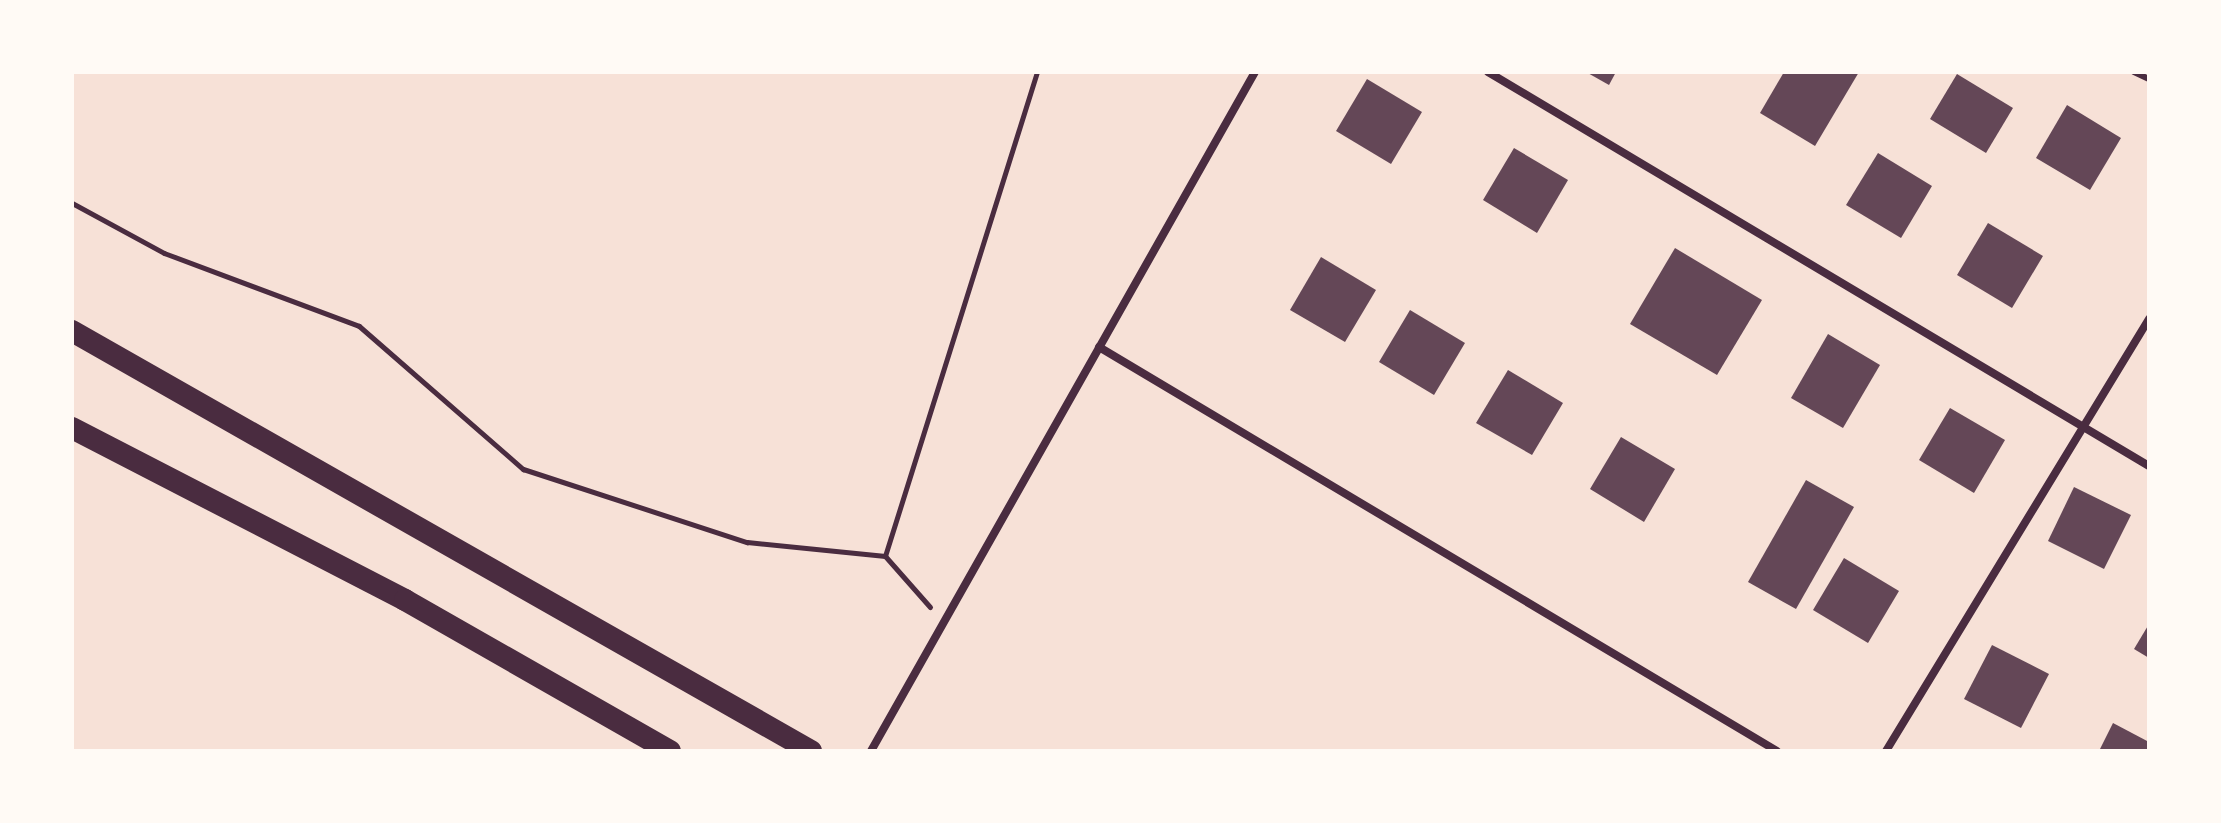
<!DOCTYPE html>
<html>
<head>
<meta charset="utf-8">
<style>
  body { margin:0 }
  #map { position:relative; width:2221px; height:823px; overflow:hidden; background:#f7e1d7; font-family:"DejaVu Sans",sans-serif }
  div>[style] { position:absolute }
  .building>* { inset:0; background:#644757 }
  .path>* { height:5px; margin:-2.5px; padding:0 2.5px; transform-origin:2.5px; border-radius:2.5px; background:#4a2c40 }
  .service>* { height:6px; margin:-3px; padding:0 3px; transform-origin:3px; border-radius:3px; background:#4a2c40 }
  .minor>* { height:8px; margin:-4px; padding:0 4px; transform-origin:4px; border-radius:4px; background:#4a2c40 }
  .trunk>* { height:22px; margin:-11px; padding:0 11px; transform-origin:11px; border-radius:11px; background:#4a2c40 }
  span { translate:-50% -50%; white-space:nowrap; text-align:center; line-height:1.15; -webkit-text-stroke:7px #fffaf5; paint-order:stroke }
  .frame { position:absolute; inset:0; border:74px solid #fffaf5; pointer-events:none }
</style>
</head>
<body>
<div id="map">
  <div class="building">
    <i style="clip-path:polygon(1586px 72px,1616px 72px,1609px 85px)"></i>
    <i style="clip-path:polygon(1784px 72px,1859px 72px,1815px 146px,1760px 113px)"></i>
    <i style="clip-path:polygon(1957px 74px,2013px 108px,1986px 153px,1930px 119px)"></i>
    <i style="clip-path:polygon(1367px 79px,1422px 112px,1391px 164px,1336px 131px)"></i>
    <i style="clip-path:polygon(2067px 105px,2121px 138px,2090px 190px,2036px 158px)"></i>
    <i style="clip-path:polygon(1514px 148px,1568px 180px,1537px 233px,1483px 200px)"></i>
    <i style="clip-path:polygon(1878px 153px,1932px 186px,1901px 238px,1846px 205px)"></i>
    <i style="clip-path:polygon(1988px 223px,2043px 256px,2012px 308px,1957px 275px)"></i>
    <i style="clip-path:polygon(1675px 248px,1762px 300px,1717px 375px,1630px 324px)"></i>
    <i style="clip-path:polygon(1321px 257px,1376px 290px,1345px 342px,1290px 310px)"></i>
    <i style="clip-path:polygon(1410px 310px,1465px 343px,1434px 395px,1379px 362px)"></i>
    <i style="clip-path:polygon(1828px 334px,1880px 365px,1843px 428px,1791px 398px)"></i>
    <i style="clip-path:polygon(1508px 370px,1563px 403px,1532px 455px,1476px 423px)"></i>
    <i style="clip-path:polygon(1950px 408px,2005px 440px,1974px 493px,1919px 460px)"></i>
    <i style="clip-path:polygon(1621px 437px,1675px 469px,1644px 522px,1590px 489px)"></i>
    <i style="clip-path:polygon(1806px 480px,1854px 507px,1796px 609px,1748px 582px)"></i>
    <i style="clip-path:polygon(2074px 487px,2131px 515px,2104px 569px,2048px 541px)"></i>
    <i style="clip-path:polygon(1844px 558px,1899px 591px,1868px 643px,1813px 610px)"></i>
    <i style="clip-path:polygon(2149px 624px,2149px 658px,2134px 649px)"></i>
    <i style="clip-path:polygon(1992px 645px,2049px 674px,2021px 728px,1964px 699px)"></i>
    <i style="clip-path:polygon(2113px 723px,2149px 742px,2149px 751px,2099px 751px)"></i>
  </div>
  <div class="path">
    <i style="left:72px;top:203px;width:105px;rotate:28.5deg"></i>
    <i style="left:164px;top:253px;width:208px;rotate:20.5deg"></i>
    <i style="left:359px;top:326px;width:218px;rotate:41.1deg"></i>
    <i style="left:523px;top:469px;width:236px;rotate:18.1deg"></i>
    <i style="left:747px;top:542px;width:139px;rotate:5.8deg"></i>
    <i style="left:930px;top:607px;width:68px;rotate:-131.4deg"></i>
    <i style="left:885px;top:556px;width:507px;rotate:-72.57deg"></i>
  </div>
  <div class="service">
    <i style="left:2134px;top:72px;width:17px;rotate:25deg"></i>
  </div>
  <div class="minor">
    <i style="left:1488px;top:72px;width:770px;rotate:30.8deg"></i>
    <i style="left:1099px;top:347px;width:789px;rotate:30.79deg"></i>
    <i style="left:871px;top:751px;width:780px;rotate:-60.51deg"></i>
    <i style="left:1886px;top:751px;width:506px;rotate:-58.67deg"></i>
  </div>
  <div class="trunk">
    <i style="left:72px;top:331px;width:850px;rotate:29.61deg"></i>
    <i style="left:72px;top:428px;width:375px;rotate:27.3deg"></i>
    <i style="left:405px;top:600px;width:305px;rotate:29.7deg"></i>
  </div>
  <div class="frame"></div>
</div>
</body>
</html>
